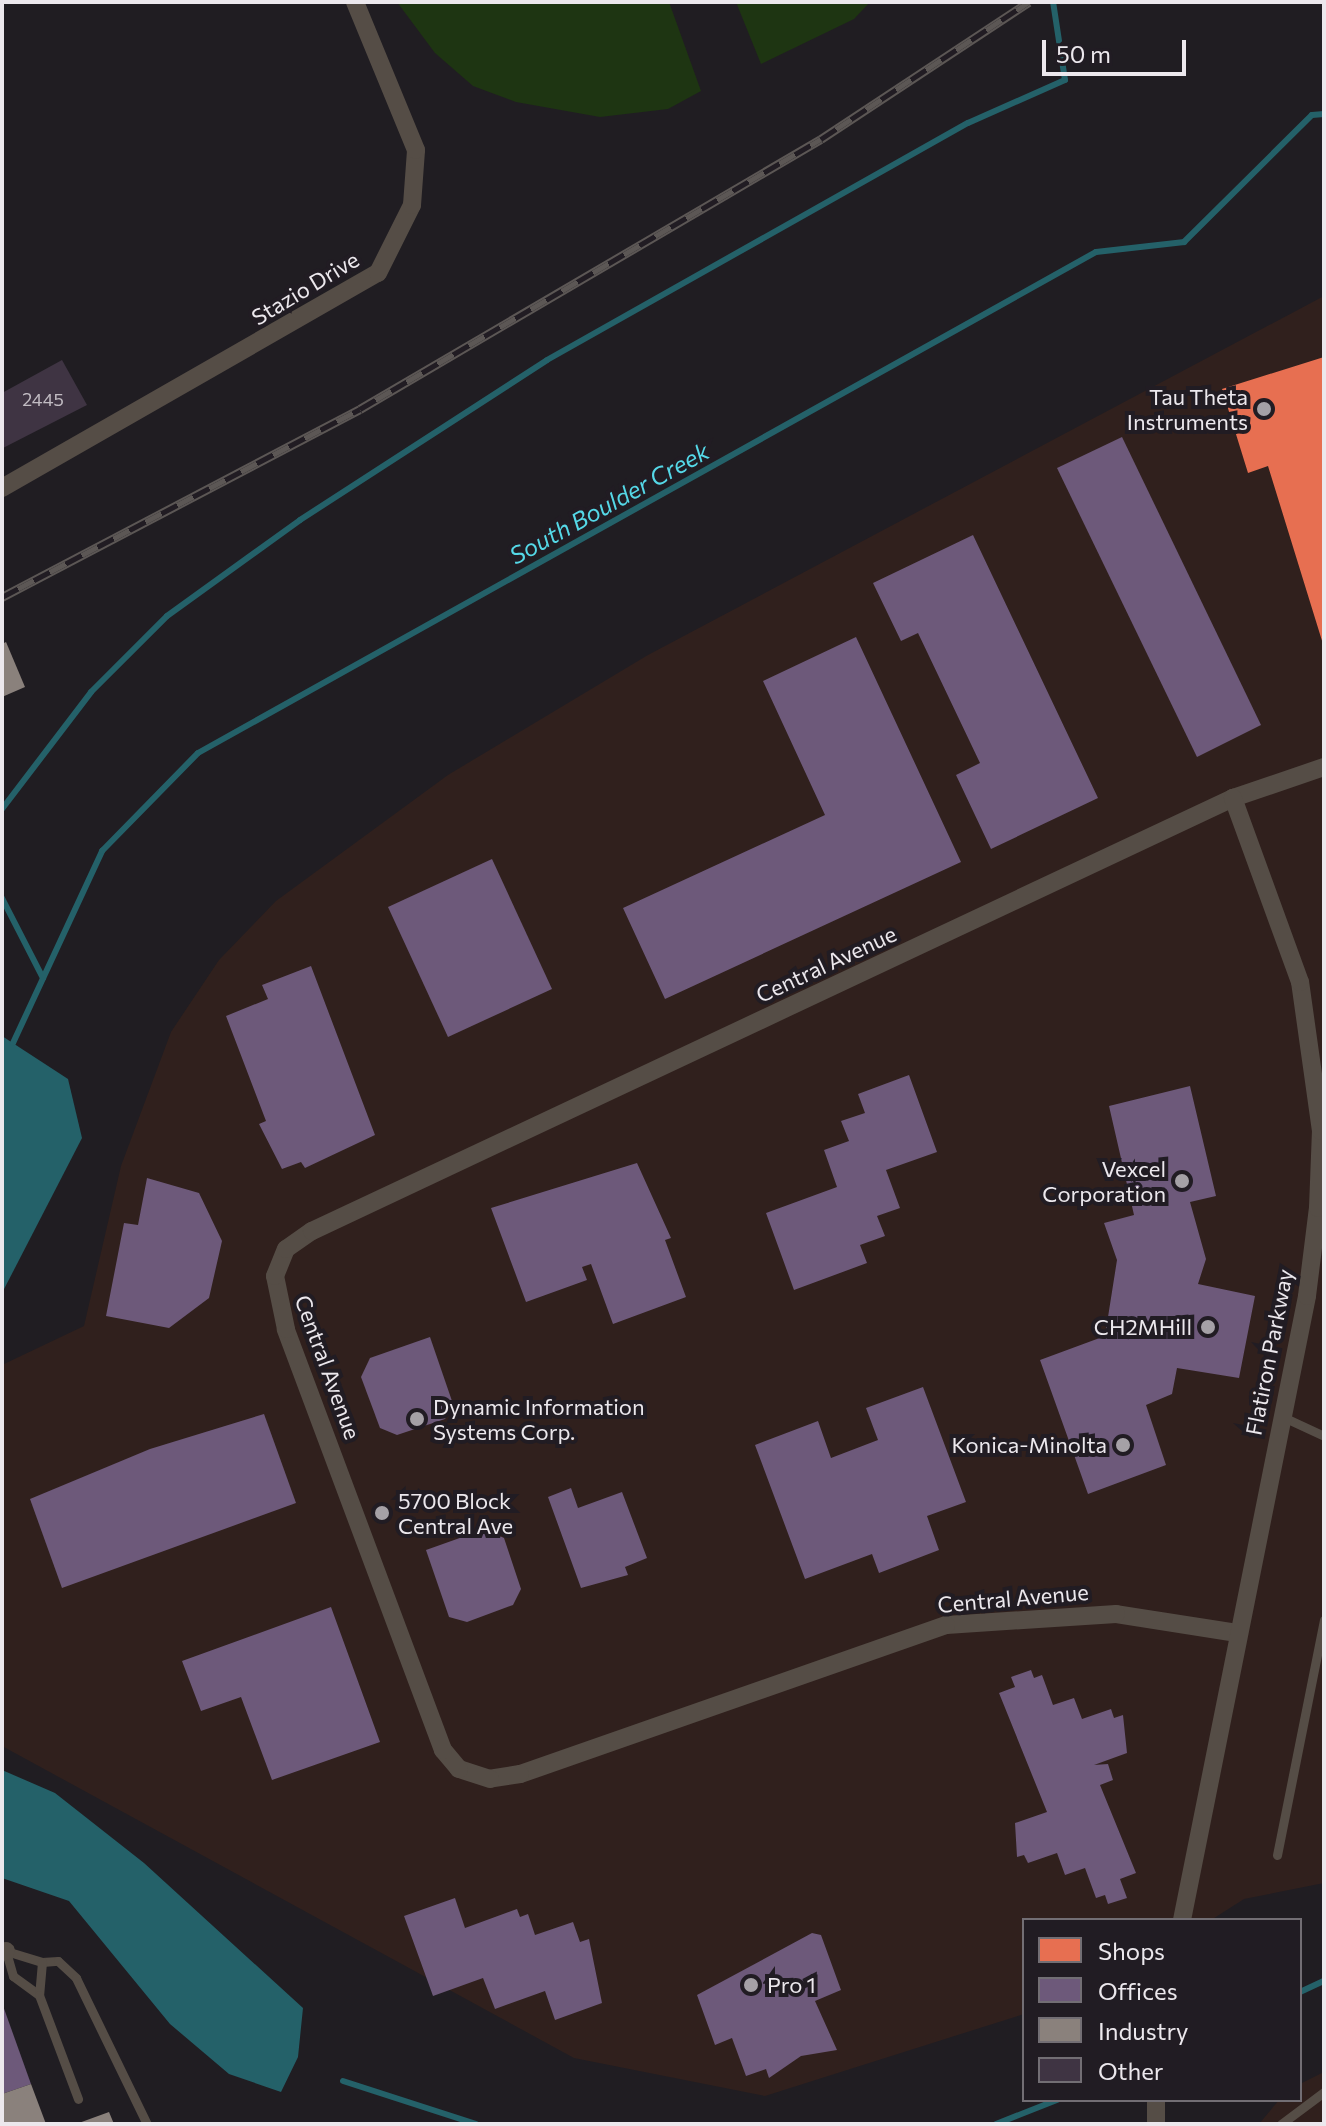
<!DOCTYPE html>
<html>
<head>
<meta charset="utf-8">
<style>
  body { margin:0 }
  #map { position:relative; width:1326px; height:2126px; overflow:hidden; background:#201d22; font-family:Commissioner,sans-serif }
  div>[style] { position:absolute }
  .commercial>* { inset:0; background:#30201d }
  .green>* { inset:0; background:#1e3512 }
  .water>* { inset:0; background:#246169 }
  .shops>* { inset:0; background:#e76f51 }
  .offices>* { inset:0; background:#6d597a }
  .industry>* { inset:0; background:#8a817c }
  .stream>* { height:6px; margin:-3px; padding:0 3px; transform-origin:3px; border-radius:3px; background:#246169 }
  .building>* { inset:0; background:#3f3443 }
  .service>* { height:9px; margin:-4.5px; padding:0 4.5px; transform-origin:4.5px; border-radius:4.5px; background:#554d46 }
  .minor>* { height:18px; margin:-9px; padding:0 9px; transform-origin:9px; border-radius:9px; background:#554d46 }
  .rail>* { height:9px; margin-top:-4.5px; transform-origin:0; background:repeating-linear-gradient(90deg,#211c23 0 18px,#5c5755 0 36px); box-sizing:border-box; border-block:2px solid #5c5755 }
  .dots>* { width:22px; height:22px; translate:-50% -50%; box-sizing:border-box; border:4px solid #211c23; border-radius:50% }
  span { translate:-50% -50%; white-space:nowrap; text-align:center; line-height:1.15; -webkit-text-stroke:8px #211c23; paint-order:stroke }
  .number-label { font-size:18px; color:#c1bbc2 }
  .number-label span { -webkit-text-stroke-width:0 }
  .street-label { font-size:22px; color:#ece8ed }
  .poi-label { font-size:22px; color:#ece8ed }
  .right { translate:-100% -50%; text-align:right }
  .left { translate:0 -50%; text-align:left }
  .water-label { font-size:24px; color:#55d8e7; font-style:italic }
  .frame { position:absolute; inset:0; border:4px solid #ece8ed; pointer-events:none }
  .legend { position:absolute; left:1022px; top:1918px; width:280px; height:184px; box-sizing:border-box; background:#211c23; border:2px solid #726e74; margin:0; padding:10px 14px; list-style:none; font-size:24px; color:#ece8ed }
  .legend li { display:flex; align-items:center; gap:16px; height:40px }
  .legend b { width:40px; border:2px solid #726e74 }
  .scale { position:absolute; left:1042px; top:40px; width:144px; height:36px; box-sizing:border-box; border:4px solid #ece8ed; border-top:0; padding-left:10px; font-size:24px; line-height:28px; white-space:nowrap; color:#ece8ed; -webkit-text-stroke:6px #211c23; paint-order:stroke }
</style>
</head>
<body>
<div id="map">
  <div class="commercial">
    <i style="clip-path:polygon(1324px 296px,1324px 1883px,1244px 1899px,1211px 1920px,1024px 1920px,1024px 2014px,765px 2096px,574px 2058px,2px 1746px,2px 1365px,84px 1326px,121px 1166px,171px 1032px,219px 960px,276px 901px,448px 775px,648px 655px)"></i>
    <i style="clip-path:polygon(1324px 2072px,1324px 2124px,1259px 2124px,1279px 2100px,1300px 2100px,1300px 2084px)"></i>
  </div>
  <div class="green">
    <i style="clip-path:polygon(397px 2px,669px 2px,701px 91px,668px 109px,600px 117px,516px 102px,473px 86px,435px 53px)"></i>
    <i style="clip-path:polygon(736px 2px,870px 2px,854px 19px,761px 64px)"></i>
  </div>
  <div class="water">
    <i style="clip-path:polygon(2px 1036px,68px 1079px,82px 1138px,2px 1293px)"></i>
    <i style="clip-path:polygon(2px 1770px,55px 1793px,144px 1863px,303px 2008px,298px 2057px,281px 2092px,229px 2074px,170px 2024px,69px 1901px,2px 1878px)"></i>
  </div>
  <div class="shops">
    <i style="clip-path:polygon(1324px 357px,1324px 644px,1323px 644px,1268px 466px,1248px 473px,1222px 389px)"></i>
  </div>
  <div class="offices">
    <i style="clip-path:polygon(1122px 437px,1261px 725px,1197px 757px,1057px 468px)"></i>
    <i style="clip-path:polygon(973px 535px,1098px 798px,991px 849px,956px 775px,980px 763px,918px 633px,901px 641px,873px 583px)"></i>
    <i style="clip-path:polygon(856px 637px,961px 862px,665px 999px,623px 908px,825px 815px,763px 681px)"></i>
    <i style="clip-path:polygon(492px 859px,552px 989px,448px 1037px,388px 907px)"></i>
    <i style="clip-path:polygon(311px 966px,375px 1135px,305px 1168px,301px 1162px,282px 1169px,259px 1124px,266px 1121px,226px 1016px,268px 999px,262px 985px)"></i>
    <i style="clip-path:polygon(909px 1075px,937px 1152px,886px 1170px,900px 1208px,877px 1216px,885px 1236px,860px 1245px,867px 1263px,794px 1290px,766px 1213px,837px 1187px,824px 1150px,849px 1141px,841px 1121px,865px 1113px,858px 1094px)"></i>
    <i style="clip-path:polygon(1190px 1086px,1216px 1196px,1190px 1202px,1206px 1259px,1198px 1284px,1255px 1296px,1239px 1378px,1177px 1368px,1172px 1394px,1146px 1405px,1166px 1465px,1088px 1494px,1040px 1360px,1105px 1336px,1117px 1260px,1104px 1223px,1134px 1215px,1109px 1106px)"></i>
    <i style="clip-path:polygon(637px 1163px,671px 1238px,665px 1240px,686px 1297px,613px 1324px,591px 1264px,582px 1267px,587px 1280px,526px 1302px,491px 1208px)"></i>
    <i style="clip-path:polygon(147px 1178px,199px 1193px,222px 1241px,209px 1298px,169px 1328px,106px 1316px,124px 1223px,138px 1225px)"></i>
    <i style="clip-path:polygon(430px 1337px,453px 1404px,445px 1419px,397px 1435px,380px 1428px,361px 1377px,370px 1358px)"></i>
    <i style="clip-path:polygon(923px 1387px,966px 1502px,927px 1516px,939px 1550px,879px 1573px,872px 1554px,805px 1579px,755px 1445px,818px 1421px,831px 1458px,878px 1440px,866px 1408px)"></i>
    <i style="clip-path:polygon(264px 1414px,296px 1503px,62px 1588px,30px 1499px,150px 1449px)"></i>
    <i style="clip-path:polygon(571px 1488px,578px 1508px,622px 1492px,647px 1558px,625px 1567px,628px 1575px,581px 1588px,548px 1497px)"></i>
    <i style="clip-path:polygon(485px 1529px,504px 1538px,521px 1589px,513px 1605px,467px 1622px,449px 1617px,426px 1550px)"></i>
    <i style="clip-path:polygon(331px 1607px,380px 1742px,272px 1780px,241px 1697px,201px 1711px,182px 1661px)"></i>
    <i style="clip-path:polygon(1031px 1670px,1034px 1678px,1042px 1675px,1053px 1705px,1074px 1698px,1082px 1719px,1111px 1709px,1114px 1718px,1123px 1715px,1127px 1753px,1094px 1765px,1108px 1764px,1113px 1780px,1100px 1785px,1136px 1873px,1120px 1879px,1127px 1898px,1108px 1904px,1105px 1895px,1096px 1898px,1085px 1868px,1065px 1875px,1057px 1853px,1028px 1863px,1024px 1855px,1017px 1857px,1015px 1823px,1047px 1812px,999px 1693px,1015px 1687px,1011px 1677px)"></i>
    <i style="clip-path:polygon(455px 1898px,465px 1928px,517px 1909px,520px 1917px,528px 1914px,535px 1935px,573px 1922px,580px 1942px,589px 1939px,602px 2003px,555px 2020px,545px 1991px,495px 2009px,483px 1978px,433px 1996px,404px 1916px)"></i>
    <i style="clip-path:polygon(812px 1933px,821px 1935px,841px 1990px,815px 2001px,837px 2050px,801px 2056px,769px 2078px,766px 2069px,746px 2076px,732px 2038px,715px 2045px,697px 1995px)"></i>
    <i style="clip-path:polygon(2px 2003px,31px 2084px,2px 2094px)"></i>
  </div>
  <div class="industry">
    <i style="clip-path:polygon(6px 642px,25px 687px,2px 697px,2px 644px)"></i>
    <i style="clip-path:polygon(31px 2084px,46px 2124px,2px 2124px,2px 2094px)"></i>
    <i style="clip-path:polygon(109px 2112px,114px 2124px,76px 2124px)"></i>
  </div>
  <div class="stream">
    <i style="left:2px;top:809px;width:147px;rotate:-52.7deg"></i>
    <i style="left:91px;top:692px;width:107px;rotate:-45deg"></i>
    <i style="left:167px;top:616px;width:164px;rotate:-35.8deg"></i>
    <i style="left:300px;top:520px;width:294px;rotate:-32.9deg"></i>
    <i style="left:547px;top:360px;width:483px;rotate:-29.4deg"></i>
    <i style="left:968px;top:123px;width:106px;rotate:-23.9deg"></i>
    <i style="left:1065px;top:80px;width:79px;rotate:-98.7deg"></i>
    <i style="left:2px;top:898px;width:90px;rotate:62.9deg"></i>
    <i style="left:13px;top:1043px;width:212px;rotate:-65.1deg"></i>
    <i style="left:102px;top:851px;width:137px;rotate:-45.6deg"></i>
    <i style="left:198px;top:753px;width:1028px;rotate:-29.16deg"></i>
    <i style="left:1096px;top:252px;width:89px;rotate:-6.5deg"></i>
    <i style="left:1184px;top:242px;width:180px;rotate:-44.8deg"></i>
    <i style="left:1312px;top:115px;width:12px;rotate:-5deg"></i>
    <i style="left:1300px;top:1992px;width:26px;rotate:-25deg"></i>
    <i style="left:343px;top:2081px;width:140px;rotate:17.9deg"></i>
    <i style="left:996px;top:2124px;width:66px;rotate:-21.5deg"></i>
  </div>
  <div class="building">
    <i style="clip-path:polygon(62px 360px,87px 405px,3px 448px,2px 393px)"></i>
  </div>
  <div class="service">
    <i style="left:1281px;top:1416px;width:47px;rotate:24.9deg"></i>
    <i style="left:1277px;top:1855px;width:240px;rotate:-78.7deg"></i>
    <i style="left:42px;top:1962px;width:16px;rotate:-4deg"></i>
    <i style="left:58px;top:1961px;width:25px;rotate:43deg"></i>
    <i style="left:76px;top:1978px;width:162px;rotate:64.1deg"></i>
    <i style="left:39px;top:1995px;width:32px;rotate:-144deg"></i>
    <i style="left:13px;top:1976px;width:26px;rotate:-106deg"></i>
    <i style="left:6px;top:1951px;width:38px;rotate:17deg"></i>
    <i style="left:42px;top:1962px;width:33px;rotate:95deg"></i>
    <i style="left:39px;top:1995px;width:111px;rotate:69.4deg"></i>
    <i style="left:1281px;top:2124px;width:54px;rotate:-36.7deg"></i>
  </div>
  <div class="minor">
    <i style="left:2px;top:488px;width:433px;rotate:-29.8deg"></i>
    <i style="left:378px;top:273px;width:76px;rotate:-63.4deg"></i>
    <i style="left:412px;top:205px;width:55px;rotate:-85.8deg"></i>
    <i style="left:416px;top:150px;width:160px;rotate:-112.4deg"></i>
    <i style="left:1237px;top:1633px;width:122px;rotate:-171.1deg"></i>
    <i style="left:1116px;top:1614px;width:170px;rotate:176.3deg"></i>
    <i style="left:946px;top:1625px;width:451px;rotate:160.7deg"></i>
    <i style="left:520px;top:1774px;width:30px;rotate:171deg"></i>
    <i style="left:490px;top:1779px;width:33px;rotate:-162deg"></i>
    <i style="left:459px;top:1769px;width:25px;rotate:-130deg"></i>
    <i style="left:443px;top:1750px;width:449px;rotate:-110.5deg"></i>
    <i style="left:286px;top:1329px;width:54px;rotate:-101.7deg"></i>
    <i style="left:275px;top:1276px;width:29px;rotate:-68deg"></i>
    <i style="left:286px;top:1249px;width:32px;rotate:-35deg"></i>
    <i style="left:312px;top:1231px;width:1018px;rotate:-25.18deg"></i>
    <i style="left:1233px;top:798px;width:96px;rotate:-18.8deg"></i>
    <i style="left:1182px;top:1920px;width:636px;rotate:-78.67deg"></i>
    <i style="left:1307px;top:1296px;width:89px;rotate:-82.9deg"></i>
    <i style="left:1318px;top:1208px;width:77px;rotate:-87.8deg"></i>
    <i style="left:1321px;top:1131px;width:150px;rotate:-98deg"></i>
    <i style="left:1300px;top:982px;width:196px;rotate:-110deg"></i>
    <i style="left:2px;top:1952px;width:4px;rotate:-14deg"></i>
    <i style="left:1156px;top:2100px;width:24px;rotate:90deg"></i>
  </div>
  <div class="rail">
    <i style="left:2px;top:597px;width:404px;rotate:-27.7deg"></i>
    <i style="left:360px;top:409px;width:534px;rotate:-30.36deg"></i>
    <i style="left:821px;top:139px;width:249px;rotate:-33.4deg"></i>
  </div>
  <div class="dots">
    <i style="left:1264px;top:409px;background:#a5a1a6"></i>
    <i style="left:1182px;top:1181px;background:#a5a1a6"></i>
    <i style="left:1208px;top:1327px;background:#a5a1a6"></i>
    <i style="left:417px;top:1419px;background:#a5a1a6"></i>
    <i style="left:1123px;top:1445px;background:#a5a1a6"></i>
    <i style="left:382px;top:1513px;background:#a5a1a6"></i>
    <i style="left:751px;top:1985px;background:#a5a1a6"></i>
  </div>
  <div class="number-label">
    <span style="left:43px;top:399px">2445</span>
  </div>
  <div class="street-label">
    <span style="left:305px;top:288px;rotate:-31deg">Stazio Drive</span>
    <span style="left:826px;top:964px;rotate:-25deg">Central Avenue</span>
    <span style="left:1269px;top:1352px;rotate:-79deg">Flatiron Parkway</span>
    <span style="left:328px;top:1367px;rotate:70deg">Central Avenue</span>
    <span style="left:1013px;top:1598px;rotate:-5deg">Central Avenue</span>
  </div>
  <div class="poi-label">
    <span class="right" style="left:1248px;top:409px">Tau Theta<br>Instruments</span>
    <span class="right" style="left:1166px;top:1181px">Vexcel<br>Corporation</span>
    <span class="right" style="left:1192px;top:1327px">CH2MHill</span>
    <span class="left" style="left:433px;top:1419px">Dynamic Information<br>Systems Corp.</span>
    <span class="right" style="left:1107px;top:1445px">Konica-Minolta</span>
    <span class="left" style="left:398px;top:1513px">5700 Block<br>Central Ave</span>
    <span class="left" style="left:767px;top:1985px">Pro 1</span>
  </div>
  <div class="water-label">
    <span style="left:609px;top:503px;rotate:-29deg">South Boulder Creek</span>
  </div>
  <div class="frame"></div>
  <ul class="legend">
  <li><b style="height:22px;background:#e76f51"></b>Shops</li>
  <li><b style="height:22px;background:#6d597a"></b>Offices</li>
  <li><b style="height:22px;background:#8a817c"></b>Industry</li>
  <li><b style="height:22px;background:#3f3443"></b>Other</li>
  </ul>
  <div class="scale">50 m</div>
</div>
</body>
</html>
